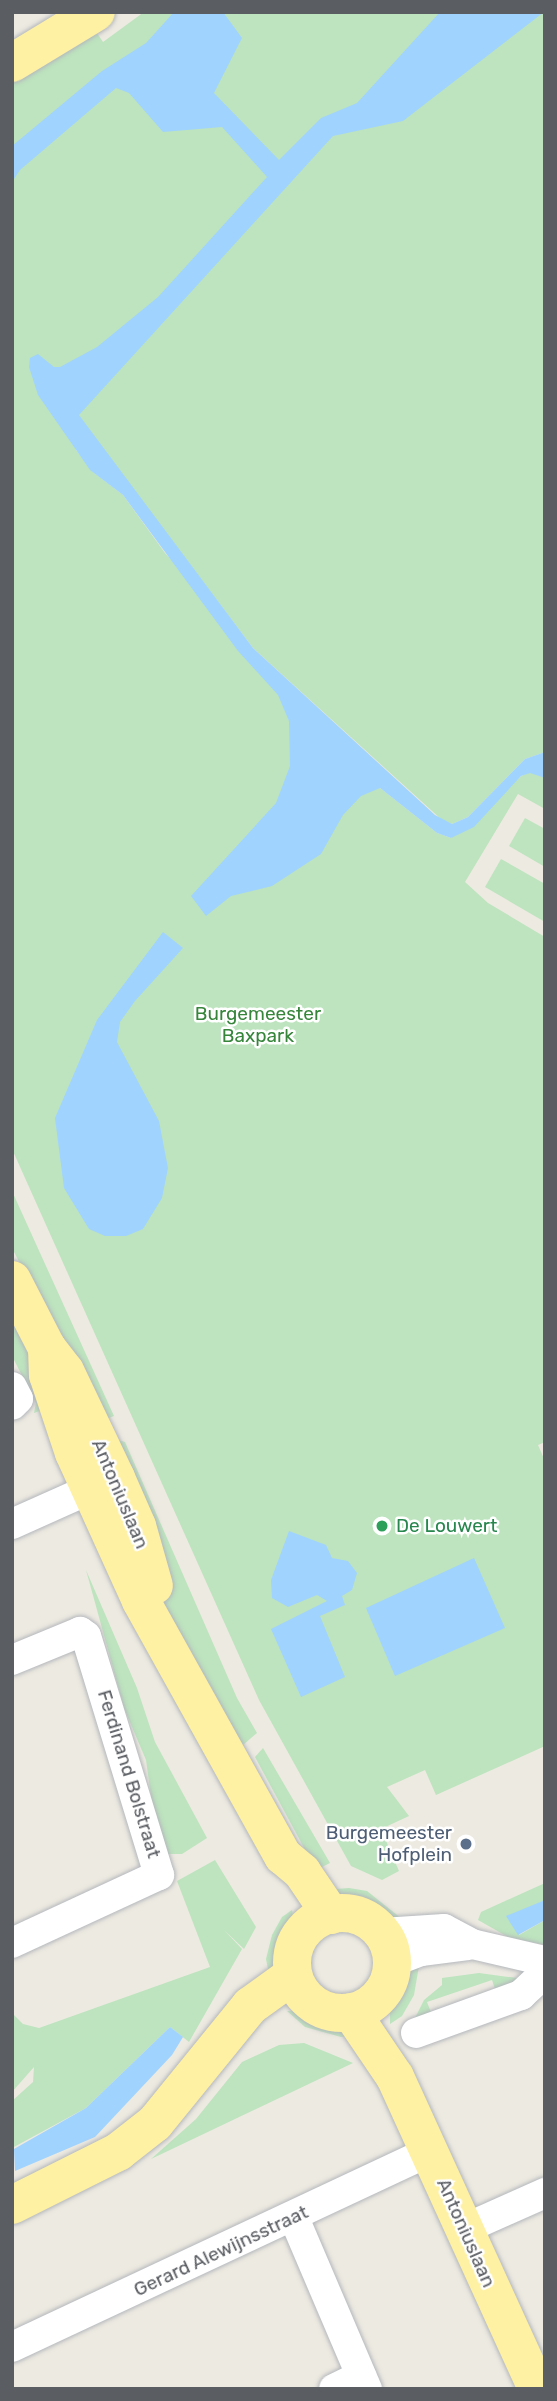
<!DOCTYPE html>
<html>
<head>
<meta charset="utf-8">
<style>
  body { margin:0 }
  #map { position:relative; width:557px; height:2401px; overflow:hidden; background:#edeae1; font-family:Rubik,sans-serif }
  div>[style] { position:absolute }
  .green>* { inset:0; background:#bde4be }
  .water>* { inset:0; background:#a0d3fe }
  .roads { filter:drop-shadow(0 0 2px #b4b7bc) drop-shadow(0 0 2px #b4b7bc) }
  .minor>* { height:30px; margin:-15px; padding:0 15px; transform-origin:15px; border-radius:15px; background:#fff }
  .major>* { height:38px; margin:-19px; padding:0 19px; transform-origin:19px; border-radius:19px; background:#fef1a4 }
  .major>.ring { margin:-19px; padding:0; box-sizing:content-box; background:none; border:38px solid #fef1a4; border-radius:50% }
  .dots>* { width:19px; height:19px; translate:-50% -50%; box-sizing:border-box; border:4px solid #fff; border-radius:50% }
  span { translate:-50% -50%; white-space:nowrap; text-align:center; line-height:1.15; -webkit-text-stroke:5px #fff; paint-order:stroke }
  .park-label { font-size:19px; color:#36853b }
  .street-label { font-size:19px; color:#5a5d62 }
  .leisure-label { font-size:19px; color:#27864d }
  .left { translate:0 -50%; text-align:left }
  .service-label { font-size:19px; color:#4e5e75 }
  .right { translate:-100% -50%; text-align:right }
  .frame { position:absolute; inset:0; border:14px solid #5a5d62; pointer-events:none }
</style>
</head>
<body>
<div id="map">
  <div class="green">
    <i style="clip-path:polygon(144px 12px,545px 12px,545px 752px,525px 759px,468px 817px,452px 824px,443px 821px,253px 648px,89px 431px,76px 450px,93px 472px,123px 495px,165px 553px,380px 788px,437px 833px,451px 838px,521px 776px,530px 772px,545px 778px,545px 809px,518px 794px,465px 882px,488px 903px,545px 937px,545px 1442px,538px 1445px,545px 1461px,545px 1746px,436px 1795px,425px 1770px,387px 1787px,409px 1816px,381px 1829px,399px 1871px,382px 1880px,351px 1866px,259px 1700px,12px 1149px,12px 75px,97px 33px,103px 42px)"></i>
    <i style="clip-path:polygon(525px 818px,545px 829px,545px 867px,509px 846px)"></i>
    <i style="clip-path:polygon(501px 859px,545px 884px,545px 922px,485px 887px)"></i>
    <i style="clip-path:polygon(12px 1191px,31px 1233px,114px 1416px,101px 1421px,12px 1248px)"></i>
    <i style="clip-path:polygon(12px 1310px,50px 1407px,34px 1413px,36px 1403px,12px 1356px)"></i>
    <i style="clip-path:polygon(118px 1440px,125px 1442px,237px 1698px,257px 1733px,243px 1745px,171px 1628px)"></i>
    <i style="clip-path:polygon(86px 1570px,137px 1688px,155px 1742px,207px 1838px,182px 1854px,166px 1854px,158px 1846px,146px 1760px,124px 1708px)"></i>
    <i style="clip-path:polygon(263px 1748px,330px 1863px,316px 1870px,255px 1757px)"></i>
    <i style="clip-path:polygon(215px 1860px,256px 1927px,244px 1949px,224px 1930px,242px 1949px,189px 2042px,170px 2027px,86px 2108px,12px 2148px,12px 2101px,33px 2082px,34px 2067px,12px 2092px,12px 2013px,23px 2024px,39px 2028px,210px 1967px,177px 1881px)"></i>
    <i style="clip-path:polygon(545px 1883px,545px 1900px,524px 1910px,519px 1935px,545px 1920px,545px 1945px,508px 1937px,478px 1920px,481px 1912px)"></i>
    <i style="clip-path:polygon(349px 1888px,367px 1891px,407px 1923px,385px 1922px,356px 1903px,337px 1902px,323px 1890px)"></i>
    <i style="clip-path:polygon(292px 1910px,295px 1927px,270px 1979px,266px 1959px,272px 1935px,282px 1917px)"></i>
    <i style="clip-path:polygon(420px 1960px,414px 1995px,402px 2016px,390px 2024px,390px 2004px,404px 1975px)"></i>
    <i style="clip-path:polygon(479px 1973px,524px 1979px,497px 1995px,492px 1980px,427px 2002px,433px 2018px,415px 2018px,424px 2000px,442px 1985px,442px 1978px)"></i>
    <i style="clip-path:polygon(287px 2011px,310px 2012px,344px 2025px,354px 2035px,341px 2037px,305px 2027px)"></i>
    <i style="clip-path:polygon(304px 2043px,353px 2063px,151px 2159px,196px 2119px,242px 2062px,279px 2045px)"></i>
  </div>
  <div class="water">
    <i style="clip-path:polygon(174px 12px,223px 12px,242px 38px,214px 93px,279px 160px,321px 118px,357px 103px,440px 12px,544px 12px,403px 121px,333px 136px,79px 415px,253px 648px,435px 815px,452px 824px,468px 817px,525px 759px,545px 752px,545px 778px,530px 773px,521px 776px,474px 827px,451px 838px,437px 833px,380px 788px,361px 796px,343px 815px,321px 854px,272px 886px,231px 896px,206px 916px,191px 896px,276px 803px,290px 766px,289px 721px,278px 695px,238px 651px,123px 495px,90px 470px,38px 395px,29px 367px,30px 358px,38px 354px,54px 367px,60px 367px,97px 347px,158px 297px,267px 177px,222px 127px,163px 132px,129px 93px,116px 88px,20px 170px,12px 182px,12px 146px,102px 71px,146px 43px)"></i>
    <i style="clip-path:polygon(163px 932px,183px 948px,135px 1001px,120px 1022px,117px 1042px,159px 1121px,168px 1168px,162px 1198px,143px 1229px,126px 1236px,105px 1236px,89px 1229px,64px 1188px,55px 1118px,97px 1020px)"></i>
    <i style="clip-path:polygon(289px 1531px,326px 1545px,332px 1558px,348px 1561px,357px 1573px,352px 1590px,342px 1596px,345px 1605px,320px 1616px,345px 1677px,301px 1697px,271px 1629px,327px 1601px,317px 1595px,288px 1607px,272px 1598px,271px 1580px)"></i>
    <i style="clip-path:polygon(474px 1558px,505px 1628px,395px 1676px,366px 1608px)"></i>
    <i style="clip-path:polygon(545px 1900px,545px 1920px,518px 1935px,506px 1916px)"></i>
    <i style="clip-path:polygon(170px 2027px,183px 2037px,172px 2055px,95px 2137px,15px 2171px,14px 2149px,86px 2108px)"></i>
  </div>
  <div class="roads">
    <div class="minor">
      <i style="left:12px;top:1387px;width:13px;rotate:63deg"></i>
      <i style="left:18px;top:1399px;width:8px;rotate:135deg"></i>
      <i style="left:12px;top:1524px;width:105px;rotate:-24.1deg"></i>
      <i style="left:12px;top:1660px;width:74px;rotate:-22.4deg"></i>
      <i style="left:80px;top:1632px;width:7px;rotate:34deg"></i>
      <i style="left:86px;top:1636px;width:250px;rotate:73deg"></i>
      <i style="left:159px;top:1875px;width:162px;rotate:155.2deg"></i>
      <i style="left:382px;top:1933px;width:62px;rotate:-3.7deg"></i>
      <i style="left:444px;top:1929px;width:32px;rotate:28deg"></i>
      <i style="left:472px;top:1944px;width:75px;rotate:13.1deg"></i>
      <i style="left:392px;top:1962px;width:31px;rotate:-21deg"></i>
      <i style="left:421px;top:1951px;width:47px;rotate:-7.3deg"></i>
      <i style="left:416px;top:2033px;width:112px;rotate:-19.9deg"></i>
      <i style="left:521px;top:1995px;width:26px;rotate:-43deg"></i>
      <i style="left:540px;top:1977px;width:12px;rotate:-66deg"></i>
      <i style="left:294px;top:2218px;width:186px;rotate:66.9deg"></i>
      <i style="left:464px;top:2229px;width:89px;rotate:-24deg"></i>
      <i style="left:12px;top:2347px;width:460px;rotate:-25.1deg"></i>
      <i style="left:334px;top:2389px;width:30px;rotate:-26deg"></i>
    </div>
    <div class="major">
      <i style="left:12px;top:63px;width:98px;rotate:-31.3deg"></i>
      <i style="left:12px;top:1280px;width:76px;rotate:62.8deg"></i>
      <i style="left:47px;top:1348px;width:29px;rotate:52deg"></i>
      <i style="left:65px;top:1371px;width:119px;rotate:64.5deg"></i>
      <i style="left:116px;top:1478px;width:52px;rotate:66.4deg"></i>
      <i style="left:137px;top:1526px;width:62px;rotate:74.2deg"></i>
      <i style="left:47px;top:1348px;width:27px;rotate:88deg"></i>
      <i style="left:48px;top:1375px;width:82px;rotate:71.6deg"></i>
      <i style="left:74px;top:1453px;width:162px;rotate:65.6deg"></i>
      <i style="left:141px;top:1601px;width:292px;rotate:60.9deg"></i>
      <i style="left:283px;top:1856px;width:25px;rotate:40deg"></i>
      <i style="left:302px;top:1872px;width:52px;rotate:56deg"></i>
      <i class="ring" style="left:292px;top:1913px;width:62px;height:62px"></i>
      <i style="left:351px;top:2012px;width:78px;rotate:55.9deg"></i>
      <i style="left:395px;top:2077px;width:343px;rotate:65.5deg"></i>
      <i style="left:12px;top:2205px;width:119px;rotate:-26.6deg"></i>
      <i style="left:118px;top:2152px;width:47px;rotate:-38.1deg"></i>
      <i style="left:155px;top:2123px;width:151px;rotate:-50.9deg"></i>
      <i style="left:250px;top:2006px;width:53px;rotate:-35.8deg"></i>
    </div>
  </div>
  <div class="dots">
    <i style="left:382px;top:1526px;background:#2e9e5b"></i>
    <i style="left:466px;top:1844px;background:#5c6f8a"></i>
  </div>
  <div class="park-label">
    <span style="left:258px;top:1025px">Burgemeester<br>Baxpark</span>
  </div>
  <div class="street-label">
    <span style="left:120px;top:1494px;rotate:67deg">Antoniuslaan</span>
    <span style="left:129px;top:1774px;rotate:73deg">Ferdinand Bolstraat</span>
    <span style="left:466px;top:2233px;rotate:66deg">Antoniuslaan</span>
    <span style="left:221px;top:2251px;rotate:-25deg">Gerard Alewijnsstraat</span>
  </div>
  <div class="leisure-label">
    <span class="left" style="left:396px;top:1526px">De Louwert</span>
  </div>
  <div class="service-label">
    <span class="right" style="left:452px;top:1844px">Burgemeester<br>Hofplein</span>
  </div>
  <div class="frame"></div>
</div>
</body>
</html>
